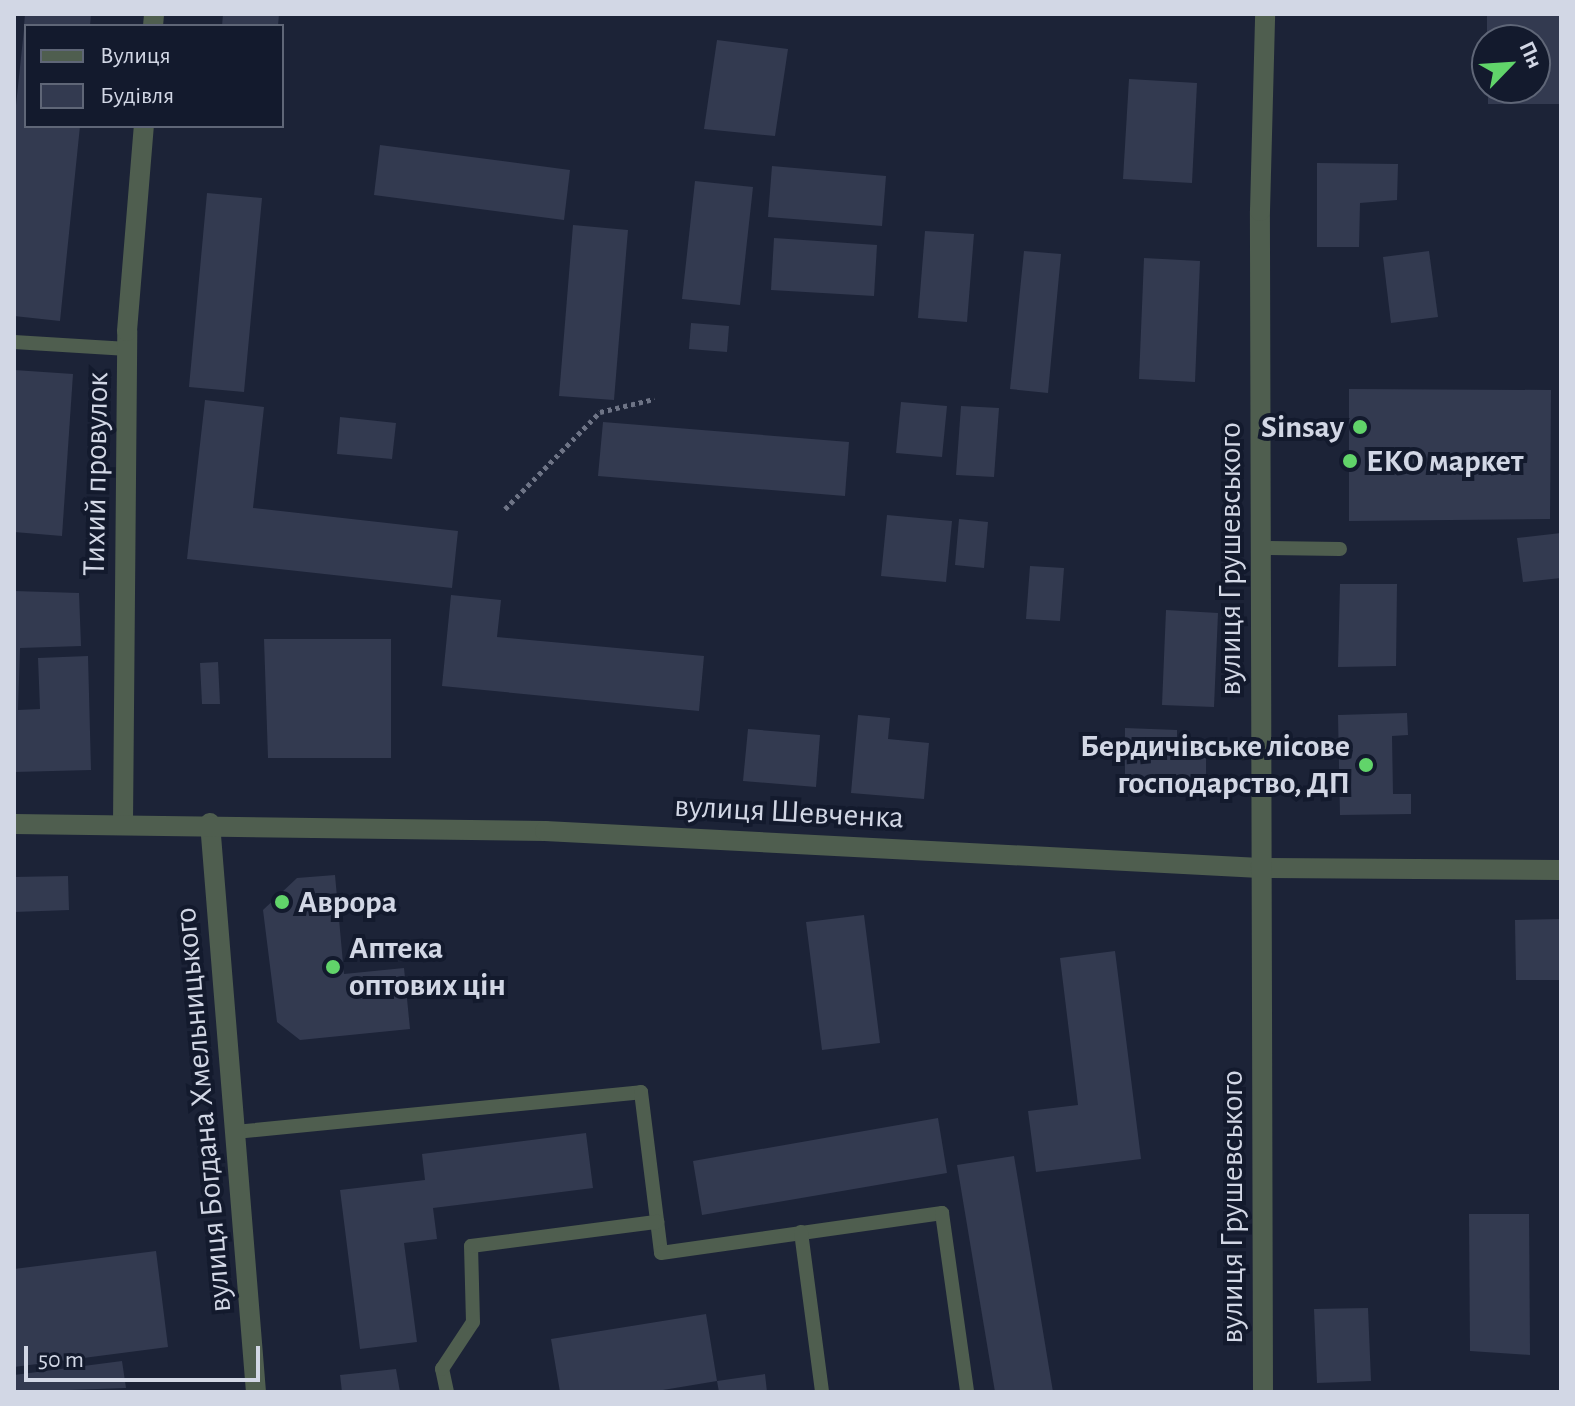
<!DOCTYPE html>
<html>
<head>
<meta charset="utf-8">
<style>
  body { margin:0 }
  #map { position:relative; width:1575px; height:1406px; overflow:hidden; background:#1c2337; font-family:"Alegreya Sans",sans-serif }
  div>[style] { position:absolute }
  .building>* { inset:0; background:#333a50 }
  .path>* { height:5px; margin-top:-2.5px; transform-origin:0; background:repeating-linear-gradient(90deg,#6e7486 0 4px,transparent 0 8px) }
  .lane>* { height:14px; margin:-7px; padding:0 7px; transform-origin:7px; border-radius:7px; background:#4f5e4f }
  .street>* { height:20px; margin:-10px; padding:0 10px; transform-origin:10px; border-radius:10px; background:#4f5e4f }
  .dots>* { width:22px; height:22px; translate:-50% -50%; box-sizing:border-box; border:4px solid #131a2d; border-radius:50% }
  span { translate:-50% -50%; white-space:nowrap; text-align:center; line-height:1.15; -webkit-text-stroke:8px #131a2d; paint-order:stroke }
  .poi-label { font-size:32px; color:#d2d7e5; font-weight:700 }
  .right { translate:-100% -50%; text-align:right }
  .left { translate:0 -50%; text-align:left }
  .street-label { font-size:32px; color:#d2d7e5 }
  .frame { position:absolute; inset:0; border:16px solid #d2d7e5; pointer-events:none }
  .legend { position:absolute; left:24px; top:24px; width:260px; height:104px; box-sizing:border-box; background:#131a2d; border:2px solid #5f6677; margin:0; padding:10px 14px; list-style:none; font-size:24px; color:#d2d7e5 }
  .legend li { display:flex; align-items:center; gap:16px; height:40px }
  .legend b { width:40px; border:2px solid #5f6677 }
  .north { position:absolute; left:1471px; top:24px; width:80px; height:80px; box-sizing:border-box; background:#131a2d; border:2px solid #5f6677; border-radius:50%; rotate:65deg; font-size:22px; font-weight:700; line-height:32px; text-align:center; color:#d2d7e5 }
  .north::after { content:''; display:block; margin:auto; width:28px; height:36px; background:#61d46a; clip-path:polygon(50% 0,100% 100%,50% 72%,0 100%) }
  .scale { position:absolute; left:24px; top:1346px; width:236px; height:36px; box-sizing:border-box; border:4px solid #d2d7e5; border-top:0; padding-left:10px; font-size:24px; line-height:28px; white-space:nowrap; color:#d2d7e5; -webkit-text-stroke:6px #131a2d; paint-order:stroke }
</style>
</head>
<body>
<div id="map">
  <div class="building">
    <i style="clip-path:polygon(25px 14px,91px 14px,90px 26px,24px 26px)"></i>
    <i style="clip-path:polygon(223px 14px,279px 14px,278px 26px,222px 26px)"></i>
    <i style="clip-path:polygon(1487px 14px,1561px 14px,1561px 104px,1488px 104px,1488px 88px,1535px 88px,1535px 40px,1487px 40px)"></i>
    <i style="clip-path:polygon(24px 29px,26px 126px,80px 126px,60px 321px,14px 316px,14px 124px)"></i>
    <i style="clip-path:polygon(717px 40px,788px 49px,775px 136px,704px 129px)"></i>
    <i style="clip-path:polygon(1129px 79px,1197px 83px,1192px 183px,1123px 179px)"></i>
    <i style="clip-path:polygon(380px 145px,570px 170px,564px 220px,374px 195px)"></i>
    <i style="clip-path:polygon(1317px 163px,1398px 164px,1397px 200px,1360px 203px,1359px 247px,1317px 247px)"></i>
    <i style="clip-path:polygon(772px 166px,886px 176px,882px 226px,768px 217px)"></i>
    <i style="clip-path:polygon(695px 181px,753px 187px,740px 305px,682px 299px)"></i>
    <i style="clip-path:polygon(207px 193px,262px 198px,244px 392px,189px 387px)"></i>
    <i style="clip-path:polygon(573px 225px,628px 230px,614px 400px,559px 396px)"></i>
    <i style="clip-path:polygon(925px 231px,974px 234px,967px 322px,918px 318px)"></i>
    <i style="clip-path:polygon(774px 238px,877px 245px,874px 296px,771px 290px)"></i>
    <i style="clip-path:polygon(1024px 251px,1061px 254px,1048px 393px,1010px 389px)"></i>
    <i style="clip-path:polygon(1429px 251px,1438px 317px,1391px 323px,1383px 257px)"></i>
    <i style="clip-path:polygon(1144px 258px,1200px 261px,1195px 382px,1139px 379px)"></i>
    <i style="clip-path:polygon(691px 323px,729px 326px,727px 352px,689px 349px)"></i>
    <i style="clip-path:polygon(14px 370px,73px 374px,62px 536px,14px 532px)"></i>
    <i style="clip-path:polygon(1349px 389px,1551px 390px,1550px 519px,1349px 521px)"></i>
    <i style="clip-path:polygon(205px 400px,264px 407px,253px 508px,458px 531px,452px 588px,187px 559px)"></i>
    <i style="clip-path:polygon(901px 402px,947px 406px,942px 457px,896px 453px)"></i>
    <i style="clip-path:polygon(961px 406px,999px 408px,994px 477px,956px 475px)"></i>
    <i style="clip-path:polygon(340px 417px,396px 423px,392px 459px,337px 454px)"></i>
    <i style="clip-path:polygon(603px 422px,849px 442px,845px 496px,598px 476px)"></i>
    <i style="clip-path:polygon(887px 515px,952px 521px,946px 582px,881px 576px)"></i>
    <i style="clip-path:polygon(959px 519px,988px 522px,984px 568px,955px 565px)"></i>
    <i style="clip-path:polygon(1561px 533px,1561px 578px,1523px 582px,1517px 538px)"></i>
    <i style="clip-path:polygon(1030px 566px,1064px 568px,1060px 621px,1026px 619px)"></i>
    <i style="clip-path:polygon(1340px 584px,1397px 584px,1396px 666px,1338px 667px)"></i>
    <i style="clip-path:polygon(14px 591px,79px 593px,81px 646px,20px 648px,18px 710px,40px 709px,38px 658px,88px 656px,91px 770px,14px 772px)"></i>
    <i style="clip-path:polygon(451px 595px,501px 600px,497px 637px,704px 656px,699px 711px,442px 686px)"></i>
    <i style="clip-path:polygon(1166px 610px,1218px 613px,1214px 707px,1162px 705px)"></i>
    <i style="clip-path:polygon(264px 639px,391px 639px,391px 758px,268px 758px)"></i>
    <i style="clip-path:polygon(218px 662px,220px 704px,202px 704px,200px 663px)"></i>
    <i style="clip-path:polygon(1407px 713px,1408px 735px,1392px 736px,1393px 794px,1411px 794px,1411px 814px,1340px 815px,1338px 715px)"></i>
    <i style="clip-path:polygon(858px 715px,890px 718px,888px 739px,929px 743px,924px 799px,851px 793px)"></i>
    <i style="clip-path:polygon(1125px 728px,1177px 730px,1177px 745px,1206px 745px,1206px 795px,1125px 794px)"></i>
    <i style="clip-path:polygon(748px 729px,820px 735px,816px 787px,743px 781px)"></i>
    <i style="clip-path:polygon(335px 875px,344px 974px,404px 968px,410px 1029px,300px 1040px,277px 1022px,263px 910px,297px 878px)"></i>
    <i style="clip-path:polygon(68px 876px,69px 910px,14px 912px,14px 877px)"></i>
    <i style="clip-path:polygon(864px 915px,880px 1043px,822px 1050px,806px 922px)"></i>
    <i style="clip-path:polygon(1561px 919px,1561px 980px,1516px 980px,1515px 920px)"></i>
    <i style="clip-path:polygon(1115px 951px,1141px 1159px,1036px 1172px,1028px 1111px,1078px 1105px,1060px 958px)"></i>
    <i style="clip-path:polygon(938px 1118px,947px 1173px,702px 1215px,693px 1161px)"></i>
    <i style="clip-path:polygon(586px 1133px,593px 1188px,433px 1208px,437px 1239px,404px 1243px,417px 1342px,360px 1349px,340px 1190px,425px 1180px,422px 1154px)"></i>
    <i style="clip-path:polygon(1014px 1156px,1053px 1392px,995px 1392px,957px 1165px)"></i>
    <i style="clip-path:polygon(1469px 1214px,1529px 1214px,1530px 1355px,1470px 1351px)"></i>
    <i style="clip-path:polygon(156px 1251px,168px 1347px,14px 1367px,14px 1269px)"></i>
    <i style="clip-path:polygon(1368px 1308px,1371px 1381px,1317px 1383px,1314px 1309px)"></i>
    <i style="clip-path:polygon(706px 1314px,717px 1381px,765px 1374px,767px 1392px,719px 1392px,717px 1381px,651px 1392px,560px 1392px,551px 1339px)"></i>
    <i style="clip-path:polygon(122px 1361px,126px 1388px,14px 1392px,14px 1375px)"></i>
    <i style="clip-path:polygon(396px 1369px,400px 1392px,342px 1392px,340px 1375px)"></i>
  </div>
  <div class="path">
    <i style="left:505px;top:509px;width:136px;rotate:-45.6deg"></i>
    <i style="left:600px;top:412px;width:56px;rotate:-13.5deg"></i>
  </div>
  <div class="lane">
    <i style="left:14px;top:342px;width:114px;rotate:3.5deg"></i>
    <i style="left:1260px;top:548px;width:80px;rotate:0.7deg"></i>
    <i style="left:235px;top:1132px;width:408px;rotate:-5.6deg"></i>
    <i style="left:641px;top:1092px;width:162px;rotate:82.9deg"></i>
    <i style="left:661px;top:1253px;width:284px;rotate:-8.1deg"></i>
    <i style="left:942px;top:1213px;width:181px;rotate:82deg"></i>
    <i style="left:801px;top:1232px;width:161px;rotate:82.5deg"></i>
    <i style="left:447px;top:1392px;width:24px;rotate:-102deg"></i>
    <i style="left:442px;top:1369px;width:56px;rotate:-56.6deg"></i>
    <i style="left:473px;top:1322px;width:76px;rotate:-91.5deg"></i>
    <i style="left:471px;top:1246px;width:188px;rotate:-7.4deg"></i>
  </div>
  <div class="street">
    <i style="left:153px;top:26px;width:12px;rotate:-85deg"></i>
    <i style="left:123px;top:823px;width:492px;rotate:-89.5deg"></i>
    <i style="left:127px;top:331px;width:206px;rotate:-85.3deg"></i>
    <i style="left:210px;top:823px;width:571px;rotate:85.38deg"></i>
    <i style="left:14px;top:824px;width:531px;rotate:0.76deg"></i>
    <i style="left:545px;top:831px;width:716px;rotate:2.96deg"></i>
    <i style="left:1260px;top:868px;width:301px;rotate:0.4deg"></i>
    <i style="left:1263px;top:1392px;width:1181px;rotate:-90.15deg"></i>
    <i style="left:1260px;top:211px;width:197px;rotate:-88.5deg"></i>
  </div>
  <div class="dots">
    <i style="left:1360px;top:427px;background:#61d46a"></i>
    <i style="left:1350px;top:461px;background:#61d46a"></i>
    <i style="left:1366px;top:765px;background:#61d46a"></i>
    <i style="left:282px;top:902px;background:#61d46a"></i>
    <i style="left:333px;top:967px;background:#61d46a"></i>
  </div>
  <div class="poi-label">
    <span class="right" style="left:1344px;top:427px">Sinsay</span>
    <span class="left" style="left:1366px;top:461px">ЕКО маркет</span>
    <span class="right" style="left:1350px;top:765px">Бердичівське лісове<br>господарство, ДП</span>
    <span class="left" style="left:298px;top:902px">Аврора</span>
    <span class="left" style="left:349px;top:967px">Аптека<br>оптових цін</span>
  </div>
  <div class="street-label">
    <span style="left:96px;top:474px;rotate:-89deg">Тихий провулок</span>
    <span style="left:1230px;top:559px;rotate:-90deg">вулиця Грушевського</span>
    <span style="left:789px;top:812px;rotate:3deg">вулиця Шевченка</span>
    <span style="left:203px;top:1110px;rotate:-95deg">вулиця Богдана Хмельницького</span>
    <span style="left:1232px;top:1207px;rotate:-90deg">вулиця Грушевського</span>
  </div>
  <div class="frame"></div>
  <ul class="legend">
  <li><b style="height:10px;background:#4f5e4f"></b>Вулиця</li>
  <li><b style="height:22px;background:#333a50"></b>Будівля</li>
  </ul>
  <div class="north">Пн</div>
  <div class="scale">50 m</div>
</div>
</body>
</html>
